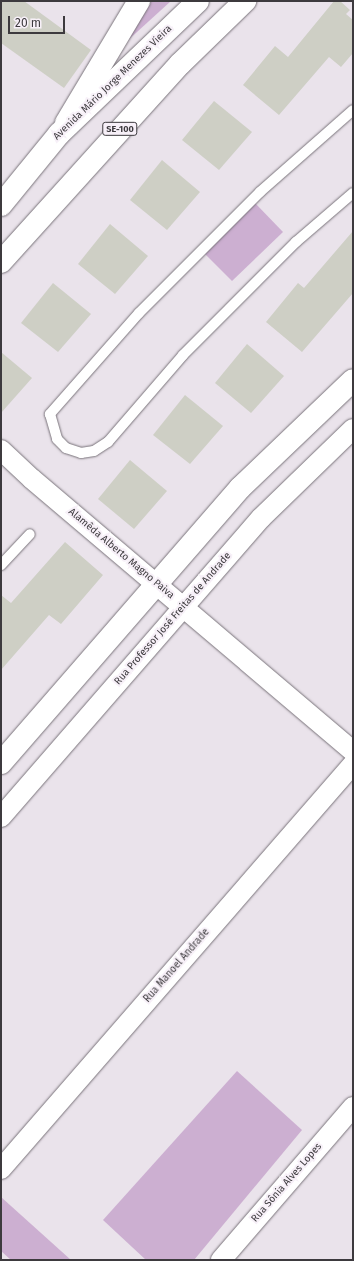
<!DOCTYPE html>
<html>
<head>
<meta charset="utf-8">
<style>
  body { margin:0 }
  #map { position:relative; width:354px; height:1261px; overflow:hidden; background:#eae3eb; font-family:"Fira Sans",sans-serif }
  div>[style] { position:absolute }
  .green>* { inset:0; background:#ccafd1 }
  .building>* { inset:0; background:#cecfc5 }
  .roads { filter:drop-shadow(0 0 1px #79737a) drop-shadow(0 0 1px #79737a) }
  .service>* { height:10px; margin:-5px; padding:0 5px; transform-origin:5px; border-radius:5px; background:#fff }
  .minor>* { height:20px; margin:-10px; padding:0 10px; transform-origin:10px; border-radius:10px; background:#fff }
  .tertiary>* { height:22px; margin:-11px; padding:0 11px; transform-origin:11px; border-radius:11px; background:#fff }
  .primary>* { height:22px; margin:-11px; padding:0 11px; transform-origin:11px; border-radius:11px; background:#fff }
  span { translate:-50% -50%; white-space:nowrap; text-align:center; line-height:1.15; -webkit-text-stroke:4px #f7f0f8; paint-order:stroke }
  .shield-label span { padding:1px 3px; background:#f7f0f8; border:1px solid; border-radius:3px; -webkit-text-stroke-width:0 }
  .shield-label { font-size:9px; color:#3d3a3e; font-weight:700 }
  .street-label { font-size:10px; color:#3d3a3e }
  .frame { position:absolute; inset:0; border:2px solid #3d3a3e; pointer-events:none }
  .scale { position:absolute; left:8px; top:16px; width:57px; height:18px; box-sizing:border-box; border:2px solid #3d3a3e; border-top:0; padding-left:5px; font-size:12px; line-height:14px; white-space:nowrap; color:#3d3a3e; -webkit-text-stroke:3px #f7f0f8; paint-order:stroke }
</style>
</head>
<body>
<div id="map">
  <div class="green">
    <i style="clip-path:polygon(151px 1px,171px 1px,126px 42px)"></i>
    <i style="clip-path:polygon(255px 203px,283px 232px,232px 281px,204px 253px)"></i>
    <i style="clip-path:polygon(237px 1071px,302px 1130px,194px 1260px,146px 1260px,103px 1220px)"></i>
    <i style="clip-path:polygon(1px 1197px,71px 1260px,11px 1260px,1px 1251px)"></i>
  </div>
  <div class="building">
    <i style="clip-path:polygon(1px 1px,24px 1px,91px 50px,64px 88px,1px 43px)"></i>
    <i style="clip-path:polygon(334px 1px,340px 1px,350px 10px,346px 14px,353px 20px,353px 53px,341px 67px,329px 57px,279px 115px,243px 85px,275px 46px,288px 57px)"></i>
    <i style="clip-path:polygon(214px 101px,252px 132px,219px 170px,182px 140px)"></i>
    <i style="clip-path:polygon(162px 160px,200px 192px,167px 230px,130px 200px)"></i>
    <i style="clip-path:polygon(110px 224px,148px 256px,115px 294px,78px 264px)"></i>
    <i style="clip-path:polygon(353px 231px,353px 293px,302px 352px,266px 322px,298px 283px,304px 288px)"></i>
    <i style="clip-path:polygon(53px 283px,91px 314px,58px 352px,21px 323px)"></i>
    <i style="clip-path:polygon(247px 344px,284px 376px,251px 413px,215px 383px)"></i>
    <i style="clip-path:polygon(1px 352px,32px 378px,1px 413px)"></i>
    <i style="clip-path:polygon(185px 395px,223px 426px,190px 464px,153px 435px)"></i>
    <i style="clip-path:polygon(130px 460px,167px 491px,134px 529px,98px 499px)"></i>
    <i style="clip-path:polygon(65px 542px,103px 575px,61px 624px,49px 615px,1px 670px,1px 595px,11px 603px)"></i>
  </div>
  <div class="roads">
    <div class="service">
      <i style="left:353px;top:110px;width:124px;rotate:138.6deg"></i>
      <i style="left:260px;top:192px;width:171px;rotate:135deg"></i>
      <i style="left:139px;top:313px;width:135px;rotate:131.4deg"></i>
      <i style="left:50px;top:414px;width:26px;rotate:74deg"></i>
      <i style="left:57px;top:439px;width:13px;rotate:45deg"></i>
      <i style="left:66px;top:448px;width:16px;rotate:18deg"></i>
      <i style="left:81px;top:453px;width:13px;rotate:-9deg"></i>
      <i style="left:94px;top:451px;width:17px;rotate:-33deg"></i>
      <i style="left:108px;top:442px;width:115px;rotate:-49.2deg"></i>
      <i style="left:183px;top:355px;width:160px;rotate:-45deg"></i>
      <i style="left:296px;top:242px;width:75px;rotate:-40.7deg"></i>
      <i style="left:1px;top:565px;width:42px;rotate:-46.9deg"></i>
    </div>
    <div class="minor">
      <i style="left:1px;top:450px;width:42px;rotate:43.1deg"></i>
      <i style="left:32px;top:479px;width:421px;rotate:40.3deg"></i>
      <i style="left:1px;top:817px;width:396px;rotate:-49deg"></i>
      <i style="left:261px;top:518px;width:128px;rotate:-44.1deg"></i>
      <i style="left:1px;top:1169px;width:537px;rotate:-49deg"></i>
      <i style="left:221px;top:1260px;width:202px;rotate:-49.2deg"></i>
    </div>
    <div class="tertiary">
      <i style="left:66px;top:123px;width:142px;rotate:-59.1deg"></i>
      <i style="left:1px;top:763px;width:364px;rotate:-49deg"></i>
      <i style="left:240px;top:488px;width:156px;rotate:-43.7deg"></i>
    </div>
    <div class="primary">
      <i style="left:1px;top:205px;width:92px;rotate:-50.8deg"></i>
      <i style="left:59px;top:134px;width:192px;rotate:-43.7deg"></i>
      <i style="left:1px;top:262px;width:267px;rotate:-47.9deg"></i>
      <i style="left:180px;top:64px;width:91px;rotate:-44.1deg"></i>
    </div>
  </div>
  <div class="shield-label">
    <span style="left:120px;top:129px">SE-100</span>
  </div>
  <div class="street-label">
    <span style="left:113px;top:83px;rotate:-44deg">Avenida Mário Jorge Menezes Vieira</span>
    <span style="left:121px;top:554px;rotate:40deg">Alamêda Alberto Magno Paiva</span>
    <span style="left:173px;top:619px;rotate:-49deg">Rua Professor José Freitas de Andrade</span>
    <span style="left:177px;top:966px;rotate:-49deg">Rua Manoel Andrade</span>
    <span style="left:287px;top:1183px;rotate:-49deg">Rua Sônia Alves Lopes</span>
  </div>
  <div class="frame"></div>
  <div class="scale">20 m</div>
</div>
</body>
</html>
